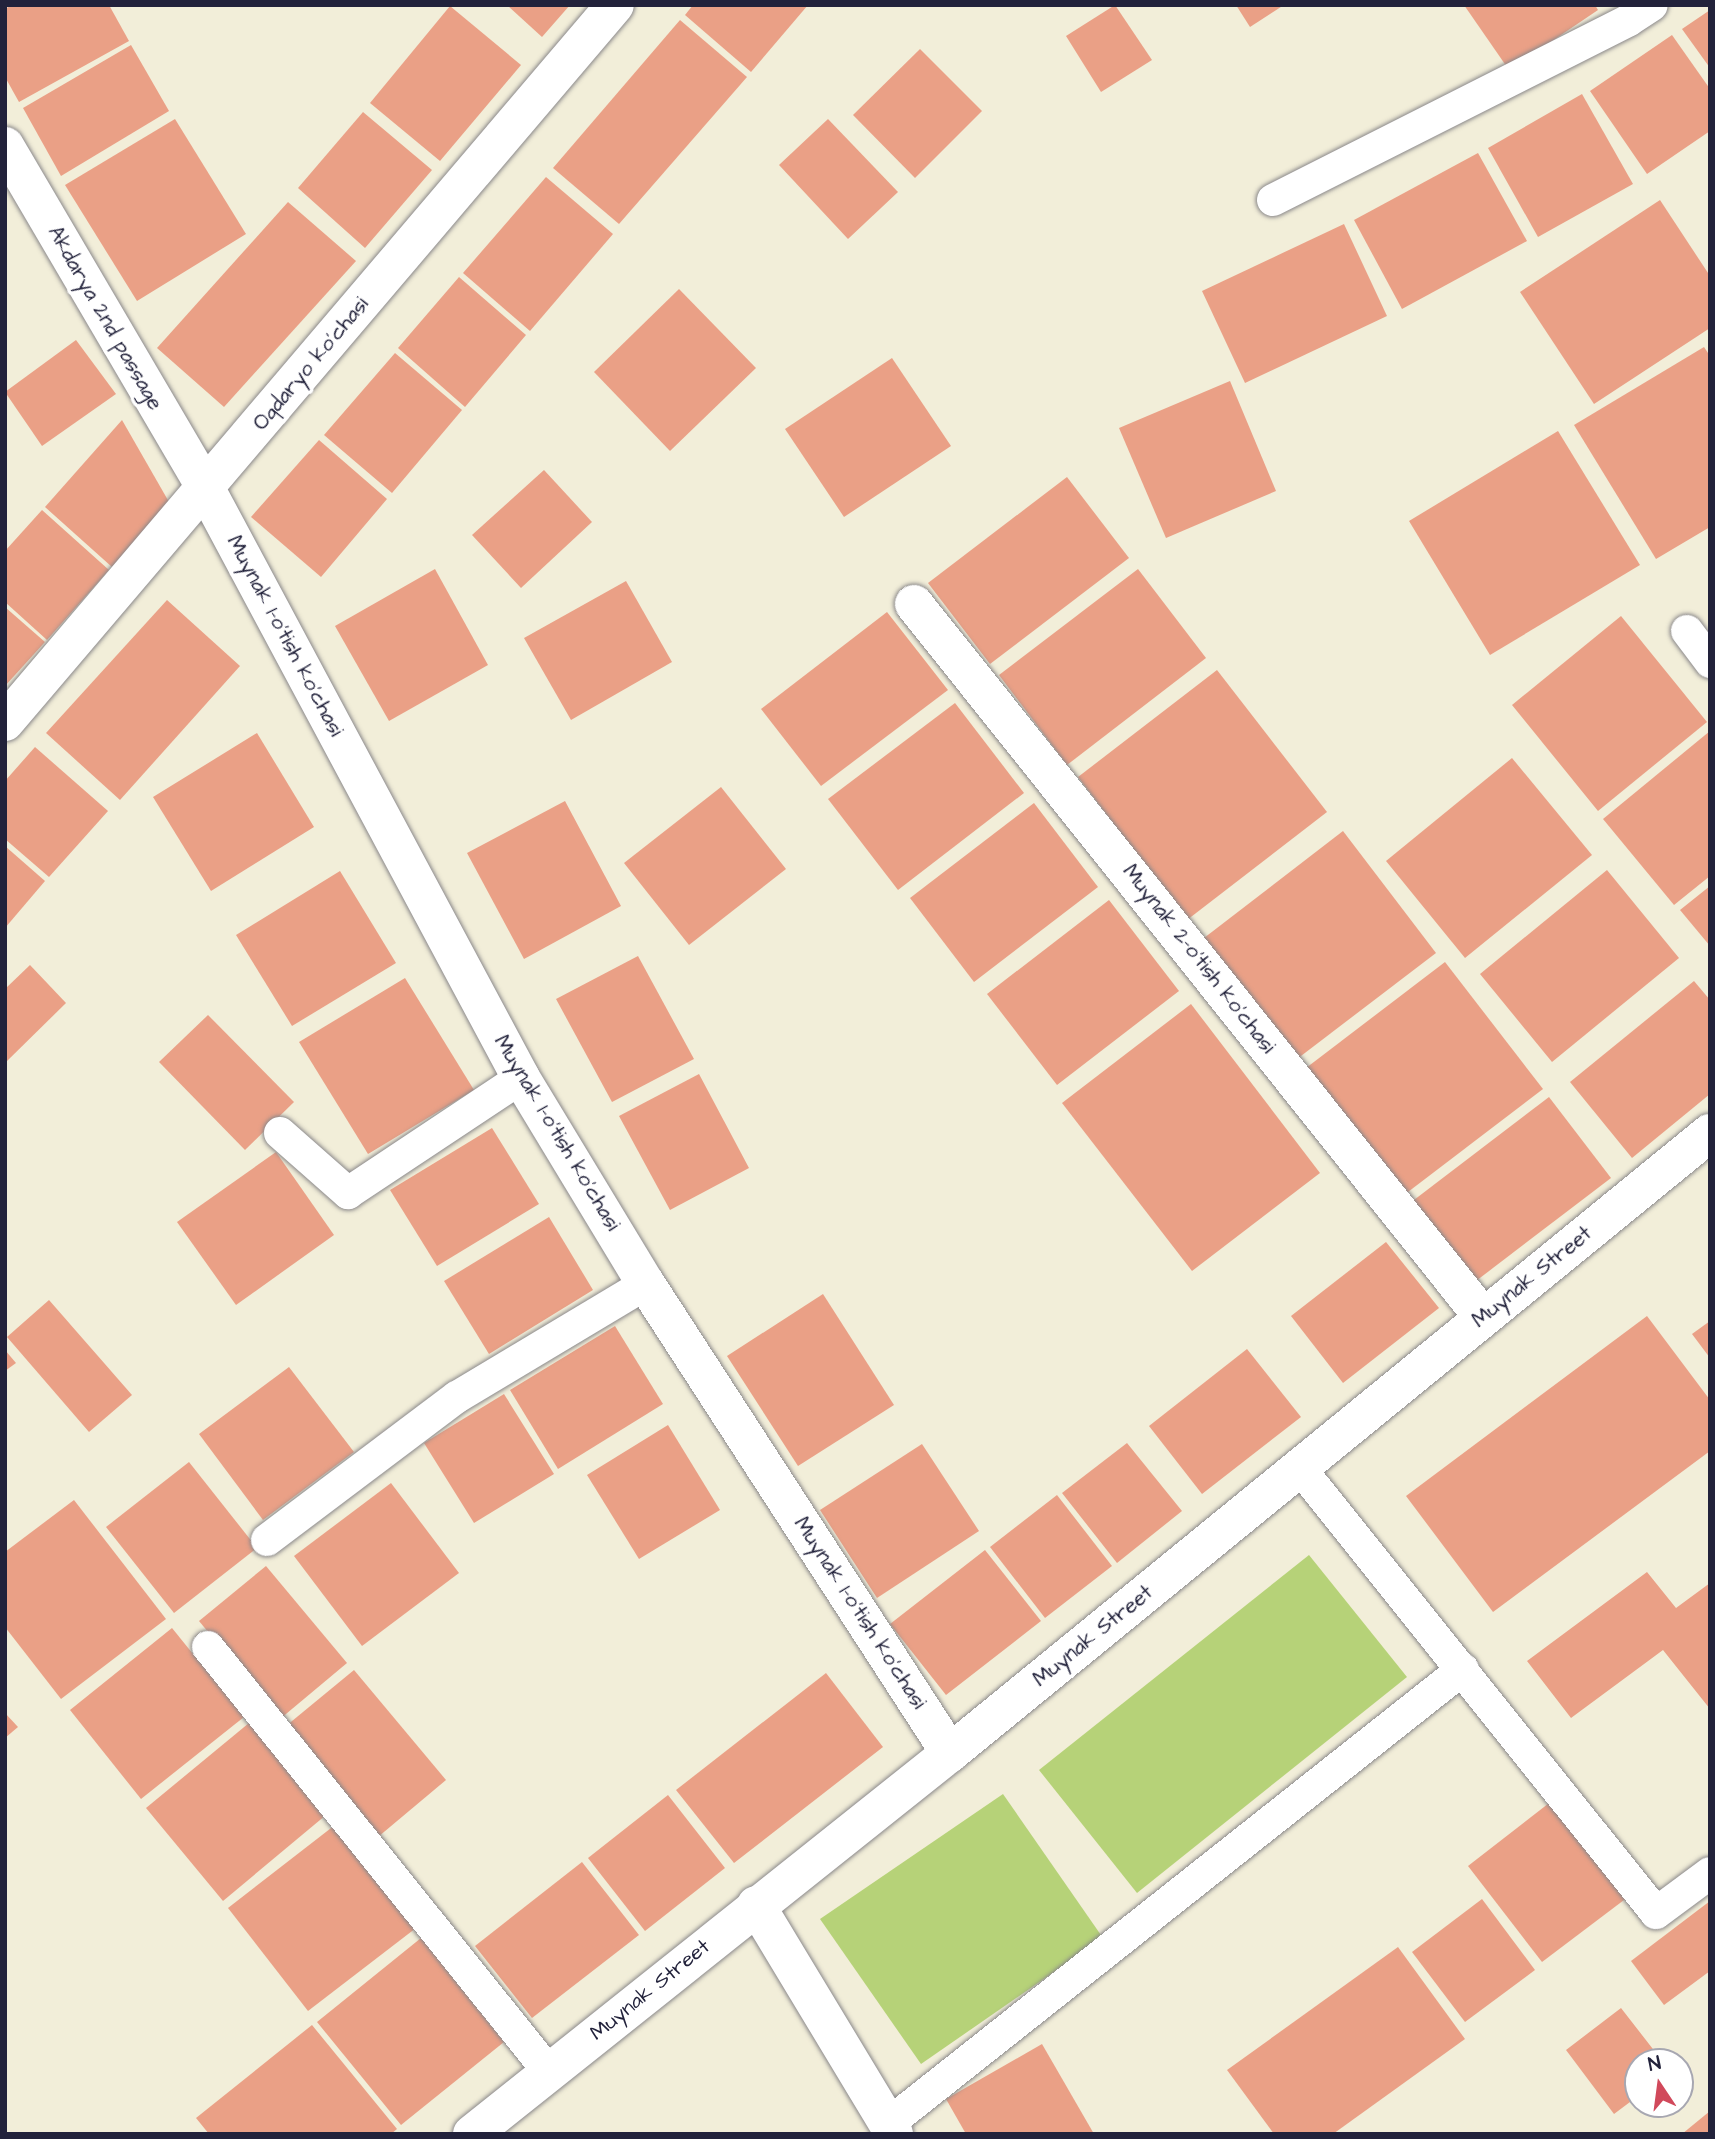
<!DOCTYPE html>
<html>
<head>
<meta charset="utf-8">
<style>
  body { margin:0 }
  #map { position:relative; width:1715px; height:2139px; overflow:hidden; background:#f2eed9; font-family:"Architects Daughter",sans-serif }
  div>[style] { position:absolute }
  .green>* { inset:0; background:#b6d278 }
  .building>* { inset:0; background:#eaa086 }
  .roads { filter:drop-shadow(0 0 2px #8a888a) drop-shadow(0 0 2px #8a888a) }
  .lane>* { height:32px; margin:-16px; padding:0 16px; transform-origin:16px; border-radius:16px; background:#fff }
  .street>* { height:38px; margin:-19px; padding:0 19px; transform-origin:19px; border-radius:19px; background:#fff }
  .secondary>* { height:38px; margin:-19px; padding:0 19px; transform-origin:19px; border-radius:19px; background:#fff }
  span { translate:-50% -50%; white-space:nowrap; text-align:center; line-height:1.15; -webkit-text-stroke:7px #fff; paint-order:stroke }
  .street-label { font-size:21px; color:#22223b }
  .frame { position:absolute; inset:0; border:7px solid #22223b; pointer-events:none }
  .north { position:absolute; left:1624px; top:2048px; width:70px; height:70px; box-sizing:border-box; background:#fff; border:2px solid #a7a7b1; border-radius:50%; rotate:347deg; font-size:19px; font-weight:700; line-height:28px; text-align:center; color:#22223b }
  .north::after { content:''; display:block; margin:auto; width:24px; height:32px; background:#d1495b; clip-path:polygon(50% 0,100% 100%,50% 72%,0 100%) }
</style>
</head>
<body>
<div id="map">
  <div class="green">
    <i style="clip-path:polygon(1309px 1555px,1407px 1677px,1137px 1893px,1039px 1770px)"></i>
    <i style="clip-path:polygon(1003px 1794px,1103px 1938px,921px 2064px,820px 1919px)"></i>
  </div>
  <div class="building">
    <i style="clip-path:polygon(12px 5px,109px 5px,129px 41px,19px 102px,5px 77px,5px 9px)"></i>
    <i style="clip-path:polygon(507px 5px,570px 5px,542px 37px)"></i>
    <i style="clip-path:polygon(693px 5px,808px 5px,751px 72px,685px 15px)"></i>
    <i style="clip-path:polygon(1115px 5px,1152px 60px,1101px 92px,1066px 36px)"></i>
    <i style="clip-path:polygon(1236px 5px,1284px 5px,1250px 27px)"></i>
    <i style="clip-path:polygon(1464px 5px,1595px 5px,1598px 10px,1509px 70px)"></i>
    <i style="clip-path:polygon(450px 6px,521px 65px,440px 161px,370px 103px)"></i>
    <i style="clip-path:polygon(1710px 10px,1710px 68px,1682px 29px)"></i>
    <i style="clip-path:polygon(680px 20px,747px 77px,619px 224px,553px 168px)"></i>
    <i style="clip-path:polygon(1672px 35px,1710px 89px,1710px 131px,1647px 174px,1590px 91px)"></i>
    <i style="clip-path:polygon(131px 45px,169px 111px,61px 176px,23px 108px)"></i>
    <i style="clip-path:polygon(920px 49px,982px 111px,915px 178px,853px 115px)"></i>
    <i style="clip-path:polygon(1582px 94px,1633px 184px,1538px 237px,1488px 148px)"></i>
    <i style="clip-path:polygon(363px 112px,432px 170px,365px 248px,298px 188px)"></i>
    <i style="clip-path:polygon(175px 119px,246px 234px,137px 301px,65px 185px)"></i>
    <i style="clip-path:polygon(828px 119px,898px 192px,848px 239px,779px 165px)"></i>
    <i style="clip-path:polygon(1478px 153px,1527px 241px,1402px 309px,1354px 220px)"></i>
    <i style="clip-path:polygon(546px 177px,613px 234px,530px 331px,463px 273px)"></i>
    <i style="clip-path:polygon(1660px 200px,1710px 276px,1710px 328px,1594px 404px,1520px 292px)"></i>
    <i style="clip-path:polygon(288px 202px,356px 261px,224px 407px,157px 348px)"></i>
    <i style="clip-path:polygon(1344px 224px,1387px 316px,1245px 383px,1202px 291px)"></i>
    <i style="clip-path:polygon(459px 277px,526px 335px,465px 407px,398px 348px)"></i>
    <i style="clip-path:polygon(679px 289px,756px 368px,670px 451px,594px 372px)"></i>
    <i style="clip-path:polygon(76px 340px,116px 394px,42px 446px,5px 392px)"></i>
    <i style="clip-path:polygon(1704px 347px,1710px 356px,1710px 527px,1656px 559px,1574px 425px)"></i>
    <i style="clip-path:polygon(395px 353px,462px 410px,392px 493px,324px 435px)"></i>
    <i style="clip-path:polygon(892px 358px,951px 446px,844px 517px,785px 429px)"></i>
    <i style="clip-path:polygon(1230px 381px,1276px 491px,1166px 538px,1119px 428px)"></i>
    <i style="clip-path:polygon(122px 420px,169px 502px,112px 567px,45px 507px)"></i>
    <i style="clip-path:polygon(1558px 431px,1640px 565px,1490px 655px,1409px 521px)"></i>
    <i style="clip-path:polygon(319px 440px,387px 499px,321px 577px,251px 517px)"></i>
    <i style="clip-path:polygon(544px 470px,592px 522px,521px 588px,472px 535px)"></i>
    <i style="clip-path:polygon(1067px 477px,1129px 558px,990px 664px,928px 583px)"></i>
    <i style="clip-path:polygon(42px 510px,109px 570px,47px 640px,5px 602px,5px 551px)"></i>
    <i style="clip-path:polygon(435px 569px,488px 665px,389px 721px,335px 626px)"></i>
    <i style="clip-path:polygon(1138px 569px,1206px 658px,1067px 765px,999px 675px)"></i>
    <i style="clip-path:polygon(626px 581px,672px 662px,571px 720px,524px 638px)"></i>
    <i style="clip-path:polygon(167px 600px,240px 666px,120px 800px,46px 733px)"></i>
    <i style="clip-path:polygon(5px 607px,45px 642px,5px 686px)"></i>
    <i style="clip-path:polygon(887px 612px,948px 690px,821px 786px,761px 709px)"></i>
    <i style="clip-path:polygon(1621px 616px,1707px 722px,1598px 811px,1512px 705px)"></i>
    <i style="clip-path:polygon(1217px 670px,1327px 812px,1187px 920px,1078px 777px)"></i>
    <i style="clip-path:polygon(955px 703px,1024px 793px,898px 890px,828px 799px)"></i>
    <i style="clip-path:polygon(1710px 731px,1710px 876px,1674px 905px,1603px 819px)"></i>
    <i style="clip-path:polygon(257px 733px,314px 827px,211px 891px,153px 797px)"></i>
    <i style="clip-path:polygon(35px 747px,108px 811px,49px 877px,5px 839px,5px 781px)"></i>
    <i style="clip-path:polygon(1512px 758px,1592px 855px,1465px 958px,1386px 861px)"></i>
    <i style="clip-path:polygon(721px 787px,786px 869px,689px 945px,624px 863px)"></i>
    <i style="clip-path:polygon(565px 801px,621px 906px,524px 959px,467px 853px)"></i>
    <i style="clip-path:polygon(1034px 803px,1098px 887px,974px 982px,910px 898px)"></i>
    <i style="clip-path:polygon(1343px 831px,1436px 953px,1297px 1059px,1204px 938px)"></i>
    <i style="clip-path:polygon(5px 846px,45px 881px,5px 928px)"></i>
    <i style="clip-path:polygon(1607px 870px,1679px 958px,1552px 1062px,1480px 974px)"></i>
    <i style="clip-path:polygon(340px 871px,396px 963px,292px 1026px,236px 935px)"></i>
    <i style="clip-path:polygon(1710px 886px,1710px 946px,1680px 910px)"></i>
    <i style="clip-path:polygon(1109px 900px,1179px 991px,1057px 1085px,987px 994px)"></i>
    <i style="clip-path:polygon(638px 956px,694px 1059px,612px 1102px,556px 999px)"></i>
    <i style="clip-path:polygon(1445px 962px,1543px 1089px,1404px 1195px,1306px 1068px)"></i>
    <i style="clip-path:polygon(30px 965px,66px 1003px,5px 1063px,5px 989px)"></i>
    <i style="clip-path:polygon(405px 978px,474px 1090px,368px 1154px,299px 1042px)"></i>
    <i style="clip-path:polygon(1694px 981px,1710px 1000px,1710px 1094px,1632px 1158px,1570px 1082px)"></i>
    <i style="clip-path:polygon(1191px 1004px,1320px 1173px,1192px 1271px,1062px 1103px)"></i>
    <i style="clip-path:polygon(208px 1015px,294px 1102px,245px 1150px,159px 1062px)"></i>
    <i style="clip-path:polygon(699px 1074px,749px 1168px,670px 1210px,619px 1116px)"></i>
    <i style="clip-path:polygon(1549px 1097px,1611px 1178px,1472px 1284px,1410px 1203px)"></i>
    <i style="clip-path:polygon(492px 1128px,539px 1204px,437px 1266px,390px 1190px)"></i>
    <i style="clip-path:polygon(276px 1152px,334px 1235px,236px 1305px,177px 1222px)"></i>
    <i style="clip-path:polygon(549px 1217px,593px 1290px,489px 1354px,444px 1281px)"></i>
    <i style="clip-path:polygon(1386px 1242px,1439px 1308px,1343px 1383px,1291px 1316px)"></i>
    <i style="clip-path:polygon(823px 1294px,894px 1405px,798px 1466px,727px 1356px)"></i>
    <i style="clip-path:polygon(49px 1300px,132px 1395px,89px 1432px,7px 1337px)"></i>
    <i style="clip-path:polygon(1647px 1316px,1710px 1400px,1710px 1451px,1493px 1612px,1406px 1496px)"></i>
    <i style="clip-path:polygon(1710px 1321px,1710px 1358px,1692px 1334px)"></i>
    <i style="clip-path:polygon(615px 1326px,663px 1404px,558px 1469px,510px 1390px)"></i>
    <i style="clip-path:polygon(1247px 1349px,1301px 1417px,1202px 1494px,1149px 1426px)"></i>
    <i style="clip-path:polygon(5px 1350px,16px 1363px,5px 1371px)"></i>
    <i style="clip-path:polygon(289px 1367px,354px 1452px,263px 1520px,199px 1434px)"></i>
    <i style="clip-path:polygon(504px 1394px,554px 1474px,474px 1523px,424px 1443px)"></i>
    <i style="clip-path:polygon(668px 1425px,720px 1510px,639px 1559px,587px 1475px)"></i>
    <i style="clip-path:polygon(1127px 1443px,1182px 1511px,1117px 1563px,1062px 1493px)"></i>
    <i style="clip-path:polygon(922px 1444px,979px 1531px,877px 1598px,820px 1510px)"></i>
    <i style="clip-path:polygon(189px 1462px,257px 1548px,174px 1613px,106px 1527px)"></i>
    <i style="clip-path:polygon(391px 1483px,459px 1573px,362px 1646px,294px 1556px)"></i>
    <i style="clip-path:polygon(1057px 1495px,1112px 1566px,1045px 1618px,990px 1547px)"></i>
    <i style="clip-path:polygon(74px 1500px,166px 1619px,61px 1699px,5px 1627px,5px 1552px)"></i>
    <i style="clip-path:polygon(985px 1550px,1041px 1621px,946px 1695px,890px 1624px)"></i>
    <i style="clip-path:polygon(266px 1566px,347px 1663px,280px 1719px,199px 1621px)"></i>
    <i style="clip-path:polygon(1647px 1572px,1676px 1608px,1710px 1583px,1710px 1709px,1663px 1650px,1571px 1718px,1527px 1661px)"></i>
    <i style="clip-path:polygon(172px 1628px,244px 1717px,141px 1799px,70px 1710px)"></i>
    <i style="clip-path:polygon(354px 1670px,446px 1780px,378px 1837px,286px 1726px)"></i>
    <i style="clip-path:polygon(826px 1673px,883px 1747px,734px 1863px,676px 1790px)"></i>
    <i style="clip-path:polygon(5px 1713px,18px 1727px,5px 1738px)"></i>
    <i style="clip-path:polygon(249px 1723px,326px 1815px,223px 1901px,146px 1808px)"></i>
    <i style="clip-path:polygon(668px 1795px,725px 1868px,645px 1931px,588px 1858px)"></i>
    <i style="clip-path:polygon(1553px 1800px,1628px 1897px,1542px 1962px,1468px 1866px)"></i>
    <i style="clip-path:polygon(335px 1825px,416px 1928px,308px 2011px,228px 1908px)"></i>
    <i style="clip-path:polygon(582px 1862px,639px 1935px,532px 2018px,475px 1946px)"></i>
    <i style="clip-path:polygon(1482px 1899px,1535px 1970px,1465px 2022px,1412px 1952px)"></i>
    <i style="clip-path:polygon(1710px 1901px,1710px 1971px,1664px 2005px,1631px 1961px)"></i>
    <i style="clip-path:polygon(421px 1938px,504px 2042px,401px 2125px,317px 2022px)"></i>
    <i style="clip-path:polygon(1398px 1947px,1465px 2039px,1333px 2134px,1274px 2134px,1227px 2070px)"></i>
    <i style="clip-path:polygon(1621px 2008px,1663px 2062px,1638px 2062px,1638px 2096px,1614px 2114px,1566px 2050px)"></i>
    <i style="clip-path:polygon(312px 2025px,397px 2129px,391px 2134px,209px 2134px,196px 2118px)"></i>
    <i style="clip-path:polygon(1042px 2044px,1094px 2134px,966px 2134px,946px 2099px)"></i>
    <i style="clip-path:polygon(1710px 2111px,1710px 2134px,1682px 2134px)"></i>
  </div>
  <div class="roads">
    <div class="lane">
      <i style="left:1273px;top:200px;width:399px;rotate:-26.8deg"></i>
      <i style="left:1629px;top:20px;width:27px;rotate:-33deg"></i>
      <i style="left:1687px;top:631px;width:39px;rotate:53deg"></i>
      <i style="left:280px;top:1133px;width:91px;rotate:41.4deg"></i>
      <i style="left:348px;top:1193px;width:208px;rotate:-33.6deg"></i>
      <i style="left:1299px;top:1467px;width:571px;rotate:51.32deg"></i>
      <i style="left:1656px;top:1913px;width:67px;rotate:-36.5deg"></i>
      <i style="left:267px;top:1540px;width:238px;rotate:-37deg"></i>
      <i style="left:457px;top:1397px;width:220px;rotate:-30.9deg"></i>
      <i style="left:208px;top:1647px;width:545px;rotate:51.26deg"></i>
      <i style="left:888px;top:2124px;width:733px;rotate:-38.35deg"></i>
    </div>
    <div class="street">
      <i style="left:5px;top:146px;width:398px;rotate:59.6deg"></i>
      <i style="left:206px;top:489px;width:668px;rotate:61.86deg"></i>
      <i style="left:521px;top:1078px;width:241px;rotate:58.8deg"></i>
      <i style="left:646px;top:1284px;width:559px;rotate:57.05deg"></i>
      <i style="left:914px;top:604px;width:912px;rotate:51.41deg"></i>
      <i style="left:5px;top:722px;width:941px;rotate:-49.61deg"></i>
      <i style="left:756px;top:1905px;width:267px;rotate:58.9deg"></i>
    </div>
    <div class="secondary">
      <i style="left:472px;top:2134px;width:611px;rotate:-38.56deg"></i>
      <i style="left:950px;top:1753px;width:981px;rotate:-39.21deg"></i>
    </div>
  </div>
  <div class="street-label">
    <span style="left:105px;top:318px;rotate:60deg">Akdarya 2nd passage</span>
    <span style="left:311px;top:364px;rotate:-50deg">Oqdaryo ko'chasi</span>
    <span style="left:285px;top:636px;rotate:62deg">Muynak 1-o'tish ko'chasi</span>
    <span style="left:1199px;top:959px;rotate:52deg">Muynak 2-o'tish ko'chasi</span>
    <span style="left:557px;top:1133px;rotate:59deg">Muynak 1-o'tish ko'chasi</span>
    <span style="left:1532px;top:1277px;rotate:-39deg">Muynak Street</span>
    <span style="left:860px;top:1613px;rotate:57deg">Muynak 1-o'tish ko'chasi</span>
    <span style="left:1093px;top:1636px;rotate:-39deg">Muynak Street</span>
    <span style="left:650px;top:1990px;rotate:-39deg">Muynak Street</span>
  </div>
  <div class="frame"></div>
  <div class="north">N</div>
</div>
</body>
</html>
